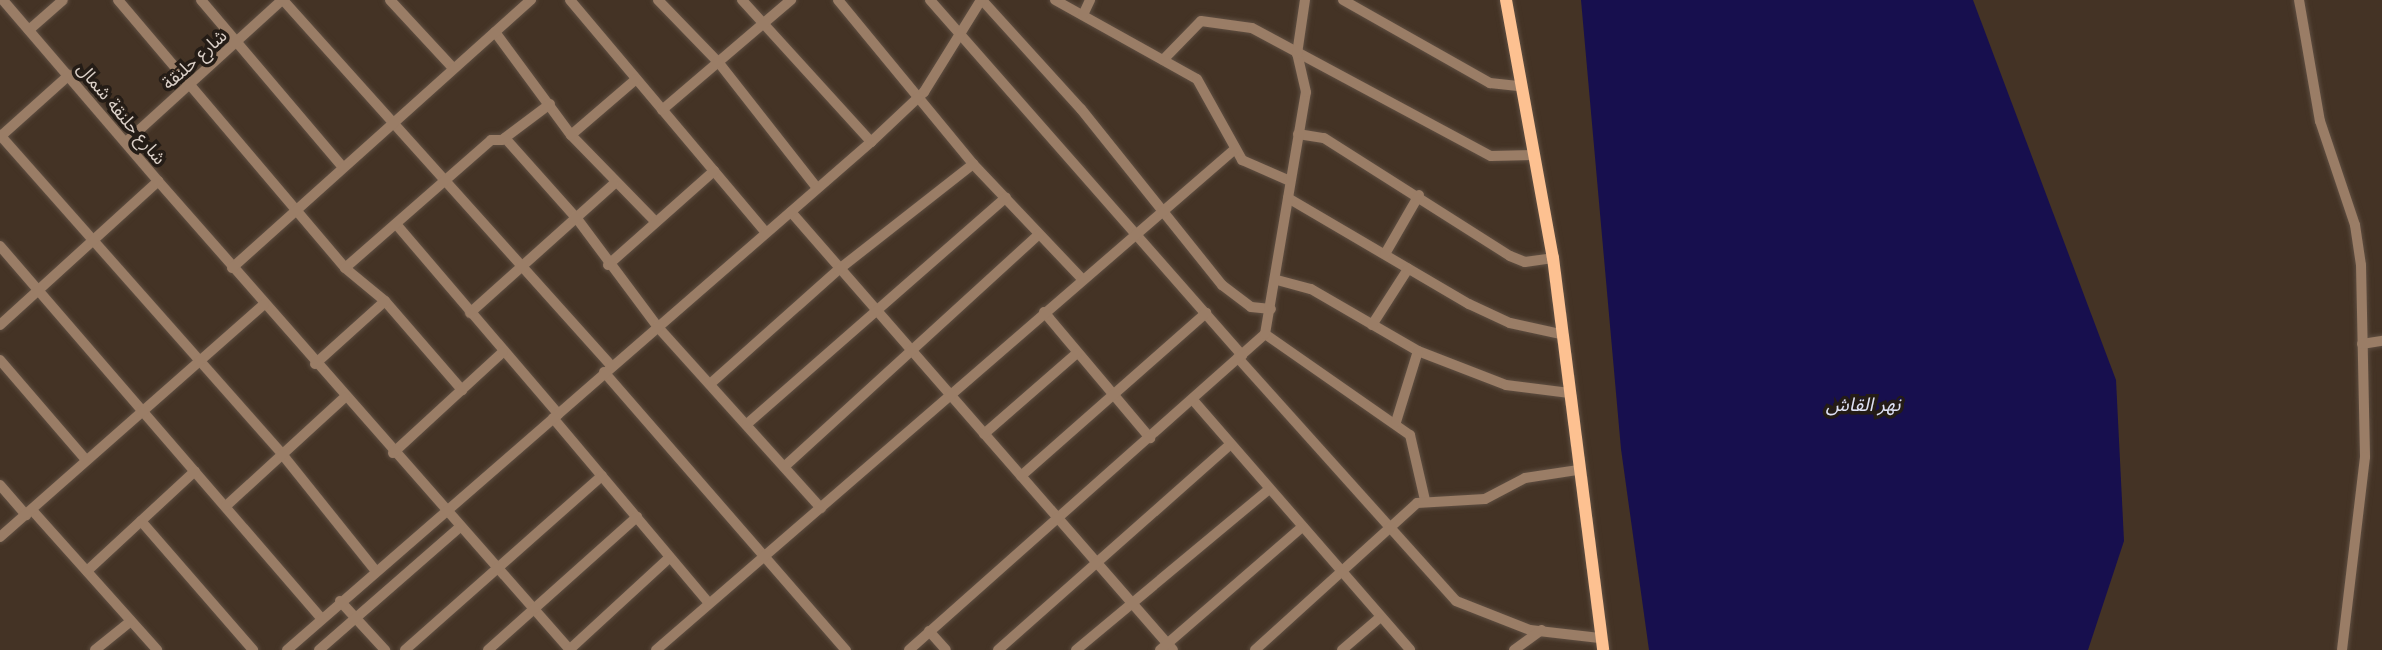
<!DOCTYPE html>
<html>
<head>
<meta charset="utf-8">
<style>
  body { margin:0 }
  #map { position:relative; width:2382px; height:650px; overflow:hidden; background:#443325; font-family:"Noto Sans","Noto Sans Arabic",sans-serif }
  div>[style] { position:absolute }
  .water>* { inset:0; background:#170f4e }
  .roads { filter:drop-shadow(0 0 2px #5f4f42) drop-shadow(0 0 2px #5f4f42) }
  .minor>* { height:10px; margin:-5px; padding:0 5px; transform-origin:5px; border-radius:5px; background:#9a7d66 }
  .major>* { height:12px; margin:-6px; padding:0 6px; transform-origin:6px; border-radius:6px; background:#fdc191 }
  span { translate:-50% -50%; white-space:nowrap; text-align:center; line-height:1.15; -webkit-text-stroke:7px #241c16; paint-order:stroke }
  .street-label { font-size:18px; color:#dbd0c8 }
  .water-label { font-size:19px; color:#dee1f5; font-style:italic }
</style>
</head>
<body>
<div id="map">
  <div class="water">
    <i style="clip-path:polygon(1581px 0,1973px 0,2116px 380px,2124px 541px,2088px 650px,1649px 650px,1621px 449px)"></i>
  </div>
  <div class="roads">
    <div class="minor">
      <i style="left:118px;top:0;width:351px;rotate:49.7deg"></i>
      <i style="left:345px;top:268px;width:52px;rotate:39.5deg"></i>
      <i style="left:385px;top:301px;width:118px;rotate:49.1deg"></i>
      <i style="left:201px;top:0;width:218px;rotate:49.7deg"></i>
      <i style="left:283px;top:0;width:491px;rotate:48.1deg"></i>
      <i style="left:390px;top:0;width:91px;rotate:47.2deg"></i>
      <i style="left:570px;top:0;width:304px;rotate:49.9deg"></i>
      <i style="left:658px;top:0;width:88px;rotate:45.9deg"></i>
      <i style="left:719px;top:63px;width:159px;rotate:51.9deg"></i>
      <i style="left:742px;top:0;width:192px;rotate:47.7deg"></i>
      <i style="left:838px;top:0;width:212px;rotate:50.5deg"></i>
      <i style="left:973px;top:164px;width:157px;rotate:46.5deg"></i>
      <i style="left:930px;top:0;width:473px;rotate:48.7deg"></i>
      <i style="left:982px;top:0;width:147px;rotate:47.8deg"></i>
      <i style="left:1081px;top:109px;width:226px;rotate:51.3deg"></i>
      <i style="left:1222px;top:285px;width:36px;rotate:37deg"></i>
      <i style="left:1251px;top:307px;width:20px;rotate:6deg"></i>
      <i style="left:1055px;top:0;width:162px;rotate:29.1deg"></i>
      <i style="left:1197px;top:79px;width:93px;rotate:60.9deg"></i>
      <i style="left:1242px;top:160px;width:52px;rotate:23.6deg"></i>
      <i style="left:1343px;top:0;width:169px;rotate:29.5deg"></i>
      <i style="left:1490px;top:83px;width:28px;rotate:6deg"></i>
      <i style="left:2299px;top:0;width:123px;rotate:80.2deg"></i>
      <i style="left:2320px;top:121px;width:110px;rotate:71.4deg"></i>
      <i style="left:2355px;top:225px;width:40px;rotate:81.5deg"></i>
      <i style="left:2361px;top:265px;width:192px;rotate:88.8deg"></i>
      <i style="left:2365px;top:457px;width:194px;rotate:96.8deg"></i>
      <i style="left:1083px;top:15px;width:17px;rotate:-65deg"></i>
      <i style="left:29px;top:30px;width:45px;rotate:-41.4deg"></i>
      <i style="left:495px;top:32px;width:128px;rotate:53.6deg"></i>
      <i style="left:571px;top:135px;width:120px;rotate:45.7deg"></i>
      <i style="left:1163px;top:60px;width:54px;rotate:-45.7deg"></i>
      <i style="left:1201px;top:21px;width:51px;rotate:7.8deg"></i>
      <i style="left:1252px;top:28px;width:271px;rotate:28.2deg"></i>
      <i style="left:1491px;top:156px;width:42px;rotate:-1.4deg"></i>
      <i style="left:662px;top:110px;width:170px;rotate:-40.5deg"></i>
      <i style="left:1298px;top:134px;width:26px;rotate:9deg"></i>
      <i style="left:1324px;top:138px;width:220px;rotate:32.4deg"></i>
      <i style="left:1510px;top:256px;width:16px;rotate:22deg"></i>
      <i style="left:1525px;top:262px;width:28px;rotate:-8deg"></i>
      <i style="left:0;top:135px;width:426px;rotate:48.5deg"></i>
      <i style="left:282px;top:454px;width:149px;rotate:51.3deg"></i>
      <i style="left:571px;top:135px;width:86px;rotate:-40.7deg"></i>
      <i style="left:0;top:137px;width:93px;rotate:-41.9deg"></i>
      <i style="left:505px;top:138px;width:110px;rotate:48.3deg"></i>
      <i style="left:578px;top:220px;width:132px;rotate:53.3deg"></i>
      <i style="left:657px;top:326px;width:245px;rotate:48deg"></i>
      <i style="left:126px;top:142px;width:211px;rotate:-42.3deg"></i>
      <i style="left:158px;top:181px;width:624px;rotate:48.7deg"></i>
      <i style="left:1288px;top:198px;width:210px;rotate:30.4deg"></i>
      <i style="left:1469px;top:304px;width:45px;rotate:24.9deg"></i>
      <i style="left:1510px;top:323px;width:51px;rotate:12.4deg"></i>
      <i style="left:791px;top:212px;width:581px;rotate:48.91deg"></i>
      <i style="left:396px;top:224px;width:250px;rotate:49.5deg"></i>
      <i style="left:0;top:246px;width:490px;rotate:49.2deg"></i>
      <i style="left:1385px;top:254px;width:68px;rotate:-60deg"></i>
      <i style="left:608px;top:265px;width:142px;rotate:-41.6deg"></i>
      <i style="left:232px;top:268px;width:402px;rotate:-41.9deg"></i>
      <i style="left:345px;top:268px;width:194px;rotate:-41.2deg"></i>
      <i style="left:491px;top:140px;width:11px"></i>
      <i style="left:502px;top:140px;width:60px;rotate:-36.9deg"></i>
      <i style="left:1277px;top:280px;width:35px;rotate:15deg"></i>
      <i style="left:1311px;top:289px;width:124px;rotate:30.1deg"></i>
      <i style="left:1418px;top:351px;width:94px;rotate:21.1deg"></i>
      <i style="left:1506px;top:385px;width:64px;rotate:7.2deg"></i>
      <i style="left:1044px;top:312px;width:165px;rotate:49.9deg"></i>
      <i style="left:470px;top:313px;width:193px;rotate:-41.9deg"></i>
      <i style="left:0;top:325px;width:214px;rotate:-42.3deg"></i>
      <i style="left:158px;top:181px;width:238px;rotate:-130.6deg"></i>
      <i style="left:1372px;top:325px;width:67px;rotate:-57.3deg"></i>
      <i style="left:1265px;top:334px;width:177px;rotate:34.9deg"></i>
      <i style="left:1410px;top:435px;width:67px;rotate:77deg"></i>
      <i style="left:2362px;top:344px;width:20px;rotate:-9deg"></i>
      <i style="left:1238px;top:358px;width:326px;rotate:48.1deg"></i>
      <i style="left:1456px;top:601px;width:79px;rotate:21.4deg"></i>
      <i style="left:1530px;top:630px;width:70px;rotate:6.5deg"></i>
      <i style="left:0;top:360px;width:132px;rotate:49.3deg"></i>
      <i style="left:315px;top:364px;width:94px;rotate:-42deg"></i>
      <i style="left:604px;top:372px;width:369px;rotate:49deg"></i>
      <i style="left:710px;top:384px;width:171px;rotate:-41.7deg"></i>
      <i style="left:838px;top:270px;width:172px;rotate:-38.1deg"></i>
      <i style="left:1193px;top:400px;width:331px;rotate:49deg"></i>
      <i style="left:553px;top:418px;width:242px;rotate:49.9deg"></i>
      <i style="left:1396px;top:422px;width:74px;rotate:-72.8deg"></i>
      <i style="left:747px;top:424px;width:344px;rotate:-41.2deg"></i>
      <i style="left:984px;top:434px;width:123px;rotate:-41.1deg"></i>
      <i style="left:393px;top:453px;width:149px;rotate:-42.6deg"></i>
      <i style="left:784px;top:467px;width:345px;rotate:-42.4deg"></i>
      <i style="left:1021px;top:476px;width:247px;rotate:-41.4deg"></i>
      <i style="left:0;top:485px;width:40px;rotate:49deg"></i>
      <i style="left:226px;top:506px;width:161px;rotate:-42.5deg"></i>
      <i style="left:32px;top:510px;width:188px;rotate:48.2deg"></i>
      <i style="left:141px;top:521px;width:171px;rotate:49deg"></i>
      <i style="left:0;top:537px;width:352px;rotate:-41.4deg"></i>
      <i style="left:87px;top:571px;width:147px;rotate:-42.8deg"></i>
      <i style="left:340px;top:601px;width:67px;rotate:47.4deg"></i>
      <i style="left:929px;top:631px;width:25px;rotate:48deg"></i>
      <i style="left:95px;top:650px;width:46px;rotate:-38.9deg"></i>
      <i style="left:287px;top:650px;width:774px;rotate:-41.02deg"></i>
      <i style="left:871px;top:142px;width:73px;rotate:-43.3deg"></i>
      <i style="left:924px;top:92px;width:108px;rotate:-58.2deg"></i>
      <i style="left:319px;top:650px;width:187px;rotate:-41.1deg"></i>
      <i style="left:405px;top:650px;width:263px;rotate:-41.5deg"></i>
      <i style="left:488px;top:650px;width:200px;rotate:-41.8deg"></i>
      <i style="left:569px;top:650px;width:137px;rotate:-42.6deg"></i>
      <i style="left:656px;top:650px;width:766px;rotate:-40.87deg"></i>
      <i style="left:909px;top:650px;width:476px;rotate:-41.6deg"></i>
      <i style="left:1265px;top:334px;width:245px;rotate:-80.4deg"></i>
      <i style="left:1306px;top:92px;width:39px;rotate:-103deg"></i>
      <i style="left:1297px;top:54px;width:55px;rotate:-81.6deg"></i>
      <i style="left:998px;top:650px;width:310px;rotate:-41.5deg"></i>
      <i style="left:1076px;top:650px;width:250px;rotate:-39.8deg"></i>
      <i style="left:1160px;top:650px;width:186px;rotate:-40.9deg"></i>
      <i style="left:1255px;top:650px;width:219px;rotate:-42.2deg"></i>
      <i style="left:1417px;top:503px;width:68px;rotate:-3.4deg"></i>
      <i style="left:1485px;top:499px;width:45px;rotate:-27.7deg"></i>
      <i style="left:1525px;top:478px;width:54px;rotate:-8.6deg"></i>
      <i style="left:1342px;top:650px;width:48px;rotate:-40.7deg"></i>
      <i style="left:1514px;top:650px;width:34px;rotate:-36deg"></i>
    </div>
    <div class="major">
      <i style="left:1506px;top:0;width:262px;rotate:79.7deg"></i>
      <i style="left:1553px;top:258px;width:395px;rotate:82.7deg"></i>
    </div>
  </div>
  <div class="street-label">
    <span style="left:194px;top:59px;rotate:-42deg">شارع حلنقة</span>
    <span style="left:122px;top:113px;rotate:50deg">شارع حلنقة شمال</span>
  </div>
  <div class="water-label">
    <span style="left:1863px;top:405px">نهر القاش</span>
  </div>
</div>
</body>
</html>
